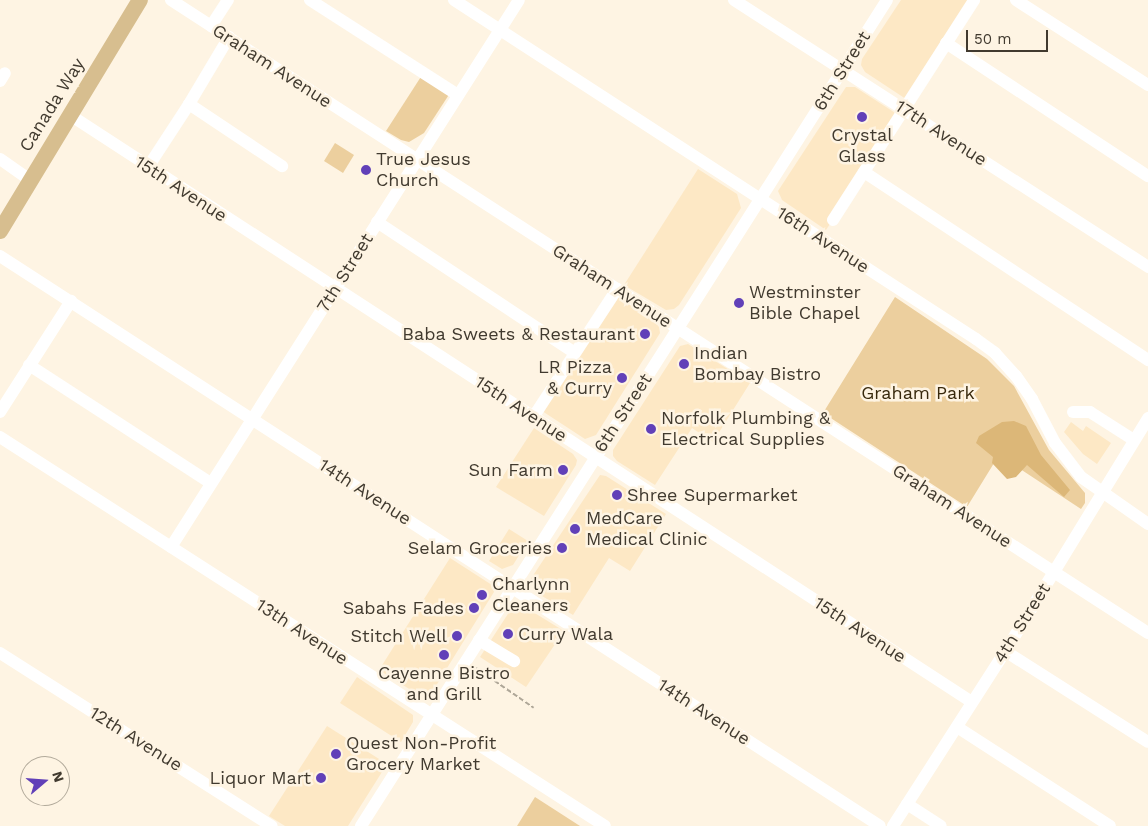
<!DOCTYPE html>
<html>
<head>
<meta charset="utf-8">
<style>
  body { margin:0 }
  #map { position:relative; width:1148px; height:826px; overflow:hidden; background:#fef4e3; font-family:"Work Sans",sans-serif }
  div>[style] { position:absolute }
  .built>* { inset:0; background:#fde8c5 }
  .green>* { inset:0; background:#eccf9e }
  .forest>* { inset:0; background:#dcb778 }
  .path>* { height:2px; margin-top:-1px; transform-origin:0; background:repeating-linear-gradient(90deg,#afa798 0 5px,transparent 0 7.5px) }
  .minor>* { height:12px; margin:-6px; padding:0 6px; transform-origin:6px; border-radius:6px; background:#fff }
  .major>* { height:16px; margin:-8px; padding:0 8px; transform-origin:8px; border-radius:8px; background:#d7be8f }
  .dots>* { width:14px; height:14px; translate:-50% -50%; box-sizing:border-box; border:2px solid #fef4e3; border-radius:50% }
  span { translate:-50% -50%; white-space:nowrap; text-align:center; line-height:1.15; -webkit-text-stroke:5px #fef4e3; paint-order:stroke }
  .street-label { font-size:18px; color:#413a2f }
  .poi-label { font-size:18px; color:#413a2f }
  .left { translate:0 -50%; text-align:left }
  .right { translate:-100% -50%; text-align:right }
  .park-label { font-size:18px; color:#38290c }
  .north { position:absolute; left:20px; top:756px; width:50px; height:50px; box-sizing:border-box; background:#fef4e3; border:1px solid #b2aa9b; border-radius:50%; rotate:72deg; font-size:14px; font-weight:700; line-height:20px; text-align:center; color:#413a2f }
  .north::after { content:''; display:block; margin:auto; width:18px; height:22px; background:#6140b8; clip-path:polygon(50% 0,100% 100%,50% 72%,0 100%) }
  .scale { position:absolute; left:966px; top:30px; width:82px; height:22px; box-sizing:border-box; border:2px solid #413a2f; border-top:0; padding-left:6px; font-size:15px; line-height:18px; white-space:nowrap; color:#413a2f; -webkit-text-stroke:4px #fef4e3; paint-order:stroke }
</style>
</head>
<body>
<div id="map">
  <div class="built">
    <i style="clip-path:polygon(901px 0,974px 0,909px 101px,865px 72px,861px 65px,862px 59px)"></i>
    <i style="clip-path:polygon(846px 87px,855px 87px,900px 116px,826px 230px,782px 200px,778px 191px)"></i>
    <i style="clip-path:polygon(698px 169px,737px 194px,741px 208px,679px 305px,674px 309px,666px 310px,624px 285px)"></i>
    <i style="clip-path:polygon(613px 294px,653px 320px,659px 327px,660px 333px,596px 435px,585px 439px,539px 409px)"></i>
    <i style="clip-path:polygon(688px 344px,750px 383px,713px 442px,692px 428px,655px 485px,617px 461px,613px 456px,613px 450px,680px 346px)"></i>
    <i style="clip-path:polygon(1071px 422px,1083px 431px,1086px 426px,1111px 443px,1097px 464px,1083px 454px,1064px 432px)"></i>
    <i style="clip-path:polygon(534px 428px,573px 454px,577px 460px,576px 465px,544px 516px,496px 487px)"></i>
    <i style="clip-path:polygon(600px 475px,606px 476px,666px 514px,630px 571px,609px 558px,573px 615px,534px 591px,530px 580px)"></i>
    <i style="clip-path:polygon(509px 529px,528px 541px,513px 565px,502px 569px,489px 561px)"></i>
    <i style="clip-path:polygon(450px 558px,492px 585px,494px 592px,431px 694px,422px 697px,379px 670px)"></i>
    <i style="clip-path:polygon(520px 604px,564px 631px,526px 687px,480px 657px,513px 606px)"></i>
    <i style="clip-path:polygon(357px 677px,413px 715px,413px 722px,401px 742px,340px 703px)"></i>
    <i style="clip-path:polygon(327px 726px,387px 764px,348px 826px,285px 826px,269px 816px)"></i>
  </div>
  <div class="green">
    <i style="clip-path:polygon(424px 72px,452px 90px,424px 133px,409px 142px,401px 140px,386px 131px)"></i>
    <i style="clip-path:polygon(335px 143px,354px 155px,343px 173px,324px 161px)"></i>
    <i style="clip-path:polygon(895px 297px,987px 359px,1014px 386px,1049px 450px,1085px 493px,1085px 503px,1081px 509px,999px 455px,967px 507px,823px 413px)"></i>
    <i style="clip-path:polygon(535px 797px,580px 826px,517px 826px)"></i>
  </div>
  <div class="forest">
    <i style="clip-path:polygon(1014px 421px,1026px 426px,1041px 455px,1070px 490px,1064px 497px,1027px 465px,1016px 477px,1007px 479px,992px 463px,993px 457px,976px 443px,979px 436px,1002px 422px)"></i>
  </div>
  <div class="path">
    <i style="left:476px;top:668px;width:70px;rotate:34.6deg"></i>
  </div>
  <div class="minor">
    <i style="left:171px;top:0;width:1164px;rotate:32.94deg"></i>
    <i style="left:310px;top:0;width:176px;rotate:32.7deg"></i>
    <i style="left:454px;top:0;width:622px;rotate:33deg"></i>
    <i style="left:976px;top:339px;width:24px;rotate:36deg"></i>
    <i style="left:995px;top:353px;width:31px;rotate:48deg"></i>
    <i style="left:1016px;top:376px;width:28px;rotate:55deg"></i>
    <i style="left:1032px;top:399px;width:50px;rotate:62.4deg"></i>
    <i style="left:1055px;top:443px;width:43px;rotate:52.6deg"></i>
    <i style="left:1081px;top:477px;width:82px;rotate:35deg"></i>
    <i style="left:734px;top:0;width:493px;rotate:32.8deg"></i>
    <i style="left:1016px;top:0;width:157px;rotate:32.8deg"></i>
    <i style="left:211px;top:26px;width:31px;rotate:-57deg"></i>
    <i style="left:229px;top:37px;width:78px;rotate:120.8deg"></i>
    <i style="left:189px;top:104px;width:112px;rotate:33.7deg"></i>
    <i style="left:946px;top:43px;width:242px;rotate:33.4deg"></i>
    <i style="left:0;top:81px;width:9px;rotate:-58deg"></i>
    <i style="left:70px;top:115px;width:1076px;rotate:33.06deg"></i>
    <i style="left:0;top:159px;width:37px;rotate:35deg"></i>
    <i style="left:148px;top:167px;width:75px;rotate:-56.9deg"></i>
    <i style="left:864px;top:172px;width:341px;rotate:33.5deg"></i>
    <i style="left:833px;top:220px;width:261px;rotate:-57.3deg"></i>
    <i style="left:377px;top:222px;width:237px;rotate:33.5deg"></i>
    <i style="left:0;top:256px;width:1048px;rotate:32.93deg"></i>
    <i style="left:29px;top:365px;width:217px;rotate:33deg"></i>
    <i style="left:0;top:412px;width:132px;rotate:-57.4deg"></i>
    <i style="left:1073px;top:412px;width:17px"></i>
    <i style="left:1090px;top:412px;width:52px;rotate:32.5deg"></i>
    <i style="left:534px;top:416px;width:152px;rotate:-56.8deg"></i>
    <i style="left:0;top:437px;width:719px;rotate:32.74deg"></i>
    <i style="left:171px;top:547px;width:648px;rotate:-57.54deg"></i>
    <i style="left:479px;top:640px;width:41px;rotate:31deg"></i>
    <i style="left:1005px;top:651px;width:169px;rotate:32.5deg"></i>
    <i style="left:0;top:653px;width:322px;rotate:32.5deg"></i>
    <i style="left:957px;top:727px;width:182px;rotate:32.9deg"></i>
    <i style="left:907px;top:804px;width:40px;rotate:32.9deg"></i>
    <i style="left:361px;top:826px;width:979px;rotate:-57.51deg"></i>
    <i style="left:893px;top:826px;width:219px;rotate:-57.3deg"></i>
    <i style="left:1011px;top:642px;width:263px;rotate:-58.5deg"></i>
  </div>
  <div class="major">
    <i style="left:0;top:231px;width:270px;rotate:-58.8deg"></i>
  </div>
  <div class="dots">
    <i style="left:862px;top:117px;background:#6140b8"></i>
    <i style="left:366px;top:170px;background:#6140b8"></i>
    <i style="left:739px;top:303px;background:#6140b8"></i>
    <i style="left:645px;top:334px;background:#6140b8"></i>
    <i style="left:684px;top:364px;background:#6140b8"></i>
    <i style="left:622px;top:378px;background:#6140b8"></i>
    <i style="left:651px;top:429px;background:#6140b8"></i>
    <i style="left:563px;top:470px;background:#6140b8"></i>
    <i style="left:617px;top:495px;background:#6140b8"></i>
    <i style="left:575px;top:529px;background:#6140b8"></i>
    <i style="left:562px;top:548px;background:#6140b8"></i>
    <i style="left:482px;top:595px;background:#6140b8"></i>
    <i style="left:474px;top:608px;background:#6140b8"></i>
    <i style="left:508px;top:634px;background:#6140b8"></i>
    <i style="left:457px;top:636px;background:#6140b8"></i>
    <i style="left:444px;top:655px;background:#6140b8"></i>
    <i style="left:336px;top:754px;background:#6140b8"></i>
    <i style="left:321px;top:778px;background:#6140b8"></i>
  </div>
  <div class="street-label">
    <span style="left:272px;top:66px;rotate:33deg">Graham Avenue</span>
    <span style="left:842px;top:71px;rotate:-58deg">6th Street</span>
    <span style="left:52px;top:105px;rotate:-58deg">Canada Way</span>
    <span style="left:941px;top:133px;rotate:33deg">17th Avenue</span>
    <span style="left:181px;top:189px;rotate:33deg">15th Avenue</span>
    <span style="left:823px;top:240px;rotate:33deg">16th Avenue</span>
    <span style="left:345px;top:273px;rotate:-58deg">7th Street</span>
    <span style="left:612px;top:286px;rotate:33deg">Graham Avenue</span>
    <span style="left:521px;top:409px;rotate:33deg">15th Avenue</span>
    <span style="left:623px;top:413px;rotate:-57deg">6th Street</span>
    <span style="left:365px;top:492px;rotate:33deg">14th Avenue</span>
    <span style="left:952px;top:506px;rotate:33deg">Graham Avenue</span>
    <span style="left:1022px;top:623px;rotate:-58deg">4th Street</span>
    <span style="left:860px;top:630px;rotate:33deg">15th Avenue</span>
    <span style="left:302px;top:632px;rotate:33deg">13th Avenue</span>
    <span style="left:704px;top:712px;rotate:33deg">14th Avenue</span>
    <span style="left:136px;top:739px;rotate:32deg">12th Avenue</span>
  </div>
  <div class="poi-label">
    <span style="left:862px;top:146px">Crystal<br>Glass</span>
    <span class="left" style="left:376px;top:170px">True Jesus<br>Church</span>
    <span class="left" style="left:749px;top:303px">Westminster<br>Bible Chapel</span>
    <span class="right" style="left:635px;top:334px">Baba Sweets &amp; Restaurant</span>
    <span class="left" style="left:694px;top:364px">Indian<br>Bombay Bistro</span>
    <span class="right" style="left:612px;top:378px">LR Pizza<br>&amp; Curry</span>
    <span class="left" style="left:661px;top:429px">Norfolk Plumbing &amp;<br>Electrical Supplies</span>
    <span class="right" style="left:553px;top:470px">Sun Farm</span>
    <span class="left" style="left:627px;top:495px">Shree Supermarket</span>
    <span class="left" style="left:586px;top:529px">MedCare<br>Medical Clinic</span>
    <span class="right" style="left:552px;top:548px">Selam Groceries</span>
    <span class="left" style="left:492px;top:595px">Charlynn<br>Cleaners</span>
    <span class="right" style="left:464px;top:608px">Sabahs Fades</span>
    <span class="left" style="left:518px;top:634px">Curry Wala</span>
    <span class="right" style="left:447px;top:636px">Stitch Well</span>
    <span style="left:444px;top:684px">Cayenne Bistro<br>and Grill</span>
    <span class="left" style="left:346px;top:754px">Quest Non-Profit<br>Grocery Market</span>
    <span class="right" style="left:311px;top:778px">Liquor Mart</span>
  </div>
  <div class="park-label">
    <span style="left:918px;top:393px">Graham Park</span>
  </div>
  <div class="north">N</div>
  <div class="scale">50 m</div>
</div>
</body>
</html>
